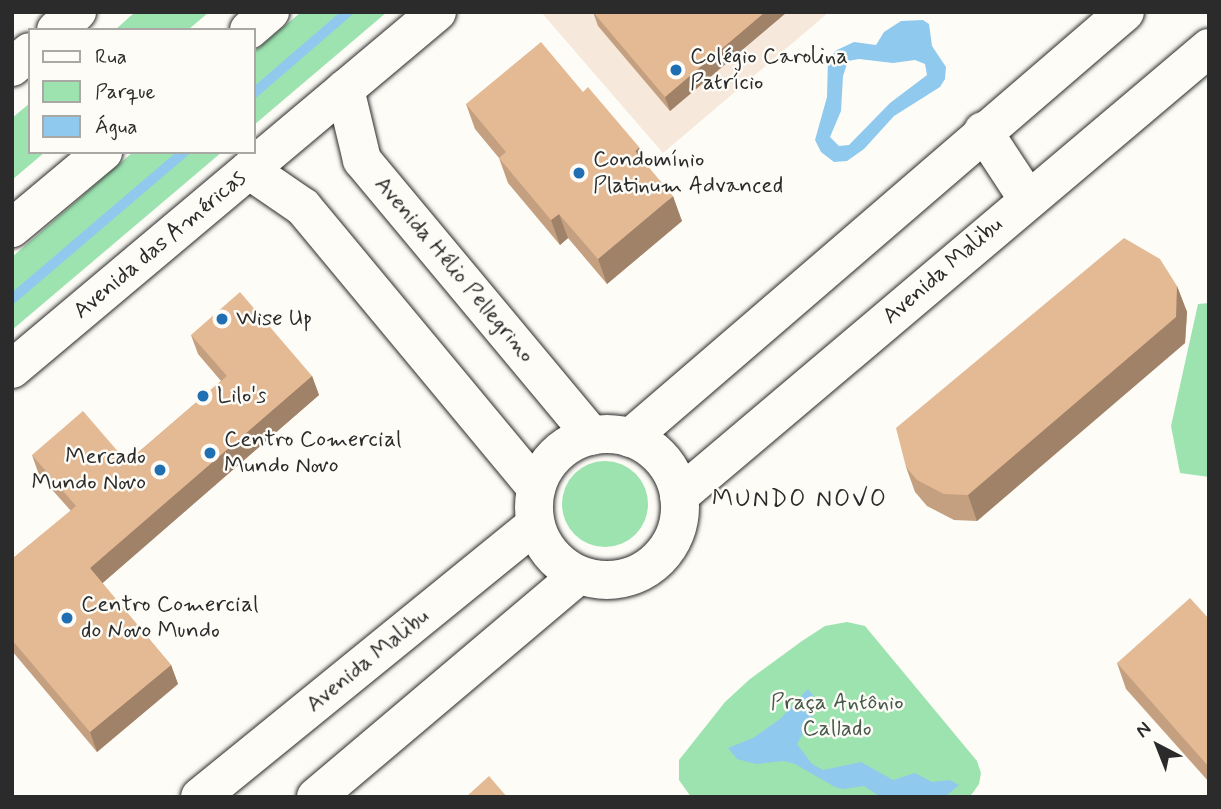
<!DOCTYPE html>
<html>
<head>
<meta charset="utf-8">
<style>
  body { margin:0 }
  #map { position:relative; width:1221px; height:809px; overflow:hidden; background:#fdfcf7; font-family:Mynerve,sans-serif }
  div>[style] { position:absolute }
  .built>* { inset:0; background:#f6e8da }
  .green>* { inset:0; background:#9de3b0 }
  .round { border-radius:50% }
  .water>* { inset:0; background:#8fc9ee }
  .stream>* { height:10px; margin:-5px; padding:0 5px; transform-origin:5px; border-radius:5px; background:#8fc9ee }
  .roads { filter:drop-shadow(0 0 2px #2b2b2b) drop-shadow(0 0 2px #2b2b2b) }
  .minor>* { height:38px; margin:-19px; padding:0 19px; transform-origin:19px; border-radius:19px; background:#fdfcf7 }
  .minor>.ring { margin:-19px; padding:0; box-sizing:content-box; background:none; border:38px solid #fdfcf7; border-radius:50% }
  .major>* { height:38px; margin:-19px; padding:0 19px; transform-origin:19px; border-radius:19px; background:#fdfcf7 }
  .highway>* { height:38px; margin:-19px; padding:0 19px; transform-origin:19px; border-radius:19px; background:#fdfcf7 }
  .wall>* { inset:0; background:#c4a080 }
  .shaded-wall>* { inset:0; background:#a08268 }
  .building>* { inset:0; background:#e4ba95 }
  .dots>* { width:19px; height:19px; translate:-50% -50%; box-sizing:border-box; border:4px solid #fdfcf7; border-radius:50% }
  span { translate:-50% -50%; white-space:nowrap; text-align:center; line-height:1.15; -webkit-text-stroke:5px #fdfcf7; paint-order:stroke }
  .poi-label { font-size:23px; color:#2b2b2b }
  .left { translate:0 -50%; text-align:left }
  .right { translate:-100% -50%; text-align:right }
  .street-label { font-size:23px; color:#2b2b2b }
  .park-label { font-size:23px; color:#48594c }
  .neighbourhood-label { font-size:24px; color:#2b2b2b; letter-spacing:2px }
  .frame { position:absolute; inset:0; border:14px solid #2b2b2b; pointer-events:none }
  .legend { position:absolute; left:28px; top:28px; width:228px; height:126px; box-sizing:border-box; background:#fdfcf7; border:2px solid #a9a8a5; margin:0; padding:9px 12px; list-style:none; font-size:21px; color:#2b2b2b }
  .legend li { display:flex; align-items:center; gap:14px; height:35px }
  .legend b { width:35px; border:2px solid #a9a8a5 }
  .north { position:absolute; left:1123px; top:711px; width:70px; height:70px; -webkit-text-stroke:5px #fdfcf7; paint-order:stroke; rotate:318deg; font-size:19px; font-weight:700; line-height:28px; text-align:center; color:#2b2b2b }
  .north::after { content:''; display:block; margin:auto; width:24px; height:32px; background:#2b2b2b; clip-path:polygon(50% 0,100% 100%,50% 72%,0 100%) }
</style>
</head>
<body>
<div id="map">
  <div class="built">
    <i style="clip-path:polygon(541px 12px,829px 12px,663px 153px)"></i>
  </div>
  <div class="green">
    <i style="clip-path:polygon(135px 12px,209px 12px,188px 30px,115px 30px)"></i>
    <i style="clip-path:polygon(301px 12px,387px 12px,254px 125px,254px 52px)"></i>
    <i style="clip-path:polygon(30px 103px,30px 152px,45px 152px,12px 180px,12px 118px)"></i>
    <i style="clip-path:polygon(133px 152px,222px 152px,12px 330px,12px 257px)"></i>
    <i style="clip-path:polygon(1209px 303px,1209px 477px,1180px 473px,1171px 426px,1198px 304px)"></i>
    <i class="round" style="left:562px;top:461px;width:86px;height:86px"></i>
    <i style="clip-path:polygon(847px 622px,865px 626px,977px 761px,981px 773px,979px 784px,972px 794px,968px 797px,691px 797px,679px 780px,679px 760px,725px 702px,750px 679px,802px 641px,825px 626px)"></i>
  </div>
  <div class="water">
    <i style="clip-path:polygon(evenodd,923px 20px,929px 24px,932px 46px,946px 67px,945px 79px,940px 87px,894px 116px,864px 149px,847px 161px,834px 162px,821px 152px,815px 140px,827px 97px,828px 59px,837px 50px,854px 42px,876px 45px,884px 32px,901px 21px,923px 20px,859px 59px,893px 63px,915px 60px,925px 64px,927px 75px,890px 103px,849px 145px,839px 146px,830px 137px,841px 111px,843px 76px,848px 61px,859px 59px)"></i>
    <i style="clip-path:polygon(808px 689px,814px 697px,816px 710px,797px 744px,812px 764px,823px 770px,861px 762px,893px 780px,915px 773px,932px 782px,950px 780px,959px 785px,945px 797px,881px 797px,864px 786px,843px 789px,835px 787px,795px 764px,784px 761px,756px 764px,737px 759px,728px 748px,753px 738px,780px 719px)"></i>
  </div>
  <div class="stream">
    <i style="left:254px;top:93px;width:124px;rotate:-40.8deg"></i>
    <i style="left:12px;top:299px;width:226px;rotate:-40.5deg"></i>
  </div>
  <div class="roads">
    <div class="minor">
      <i style="left:345px;top:89px;width:73px;rotate:76.5deg"></i>
      <i style="left:362px;top:160px;width:359px;rotate:50.2deg"></i>
      <i style="left:983px;top:131px;width:80px;rotate:56.7deg"></i>
      <i style="left:249px;top:170px;width:65px;rotate:34.4deg"></i>
      <i style="left:303px;top:207px;width:365px;rotate:50.3deg"></i>
      <i class="ring" style="left:534px;top:434px;width:108px;height:108px"></i>
      <i style="left:630px;top:438px;width:653px;rotate:-40.72deg"></i>
      <i style="left:679px;top:496px;width:694px;rotate:-40.21deg"></i>
      <i style="left:200px;top:797px;width:432px;rotate:-39.1deg"></i>
      <i style="left:316px;top:797px;width:344px;rotate:-40.2deg"></i>
    </div>
    <div class="major">
      <i style="left:12px;top:369px;width:555px;rotate:-40.03deg"></i>
    </div>
    <div class="highway">
      <i style="left:56px;top:30px;width:28px;rotate:-41deg"></i>
      <i style="left:249px;top:30px;width:28px;rotate:-41deg"></i>
      <i style="left:12px;top:67px;width:23px;rotate:-40deg"></i>
      <i style="left:12px;top:228px;width:119px;rotate:-39.9deg"></i>
    </div>
  </div>
  <div class="wall">
    <i style="clip-path:polygon(593px 12px,787px 12px,670px 111px,598px 26px)"></i>
    <i style="clip-path:polygon(583px 92px,644px 162px,682px 221px,607px 284px,568px 238px,560px 245px,508px 183px,499px 158px,475px 129px,466px 104px)"></i>
    <i style="clip-path:polygon(1177px 286px,1187px 312px,1185px 343px,977px 521px,954px 520px,927px 506px,915px 492px,906px 467px)"></i>
    <i style="clip-path:polygon(191px 335px,312px 376px,319px 395px,102px 583px,171px 665px,178px 684px,97px 752px,12px 651px,12px 559px,71px 511px,39px 475px,32px 455px,127px 462px,221px 381px,198px 354px)"></i>
    <i style="clip-path:polygon(1209px 619px,1209px 782px,1126px 689px,1117px 663px)"></i>
  </div>
  <div class="shaded-wall">
    <i style="clip-path:polygon(765px 12px,787px 12px,670px 111px,665px 97px)"></i>
    <i style="clip-path:polygon(639px 147px,647px 172px,635px 151px)"></i>
    <i style="clip-path:polygon(673px 196px,682px 221px,607px 284px,598px 259px)"></i>
    <i style="clip-path:polygon(559px 214px,568px 238px,560px 245px,551px 220px)"></i>
    <i style="clip-path:polygon(1177px 286px,1187px 312px,1185px 343px,977px 521px,968px 495px)"></i>
    <i style="clip-path:polygon(312px 376px,319px 395px,97px 588px,90px 568px)"></i>
    <i style="clip-path:polygon(171px 665px,178px 684px,97px 752px,90px 732px)"></i>
  </div>
  <div class="building">
    <i style="clip-path:polygon(593px 12px,765px 12px,665px 97px)"></i>
    <i style="clip-path:polygon(541px 42px,583px 92px,588px 87px,639px 147px,635px 151px,673px 196px,598px 259px,559px 214px,551px 220px,499px 158px,506px 152px,466px 104px)"></i>
    <i style="clip-path:polygon(1124px 238px,1160px 259px,1177px 286px,1176px 317px,968px 495px,944px 494px,917px 480px,906px 467px,896px 428px)"></i>
    <i style="clip-path:polygon(240px 292px,312px 376px,90px 568px,171px 665px,90px 732px,12px 640px,12px 559px,76px 506px,32px 455px,83px 411px,127px 462px,227px 376px,191px 335px)"></i>
    <i style="clip-path:polygon(1190px 598px,1209px 619px,1209px 767px,1117px 663px)"></i>
    <i style="clip-path:polygon(489px 776px,507px 797px,466px 797px)"></i>
  </div>
  <div class="dots">
    <i style="left:676px;top:70px;background:#1f6fb2"></i>
    <i style="left:579px;top:173px;background:#1f6fb2"></i>
    <i style="left:222px;top:319px;background:#1f6fb2"></i>
    <i style="left:203px;top:396px;background:#1f6fb2"></i>
    <i style="left:210px;top:453px;background:#1f6fb2"></i>
    <i style="left:160px;top:470px;background:#1f6fb2"></i>
    <i style="left:67px;top:618px;background:#1f6fb2"></i>
  </div>
  <div class="poi-label">
    <span class="left" style="left:690px;top:70px">Colégio Carolina<br>Patrício</span>
    <span class="left" style="left:593px;top:173px">Condomínio<br>Platinum Advanced</span>
    <span class="left" style="left:236px;top:319px">Wise Up</span>
    <span class="left" style="left:217px;top:396px">Lilo's</span>
    <span class="left" style="left:224px;top:453px">Centro Comercial<br>Mundo Novo</span>
    <span class="right" style="left:146px;top:470px">Mercado<br>Mundo Novo</span>
    <span class="left" style="left:81px;top:618px">Centro Comercial<br>do Novo Mundo</span>
  </div>
  <div class="street-label">
    <span style="left:160px;top:245px;rotate:-40deg">Avenida das Américas</span>
    <span style="left:454px;top:270px;rotate:50deg">Avenida Hélio Pellegrino</span>
    <span style="left:943px;top:271px;rotate:-41deg">Avenida Malibu</span>
    <span style="left:368px;top:661px;rotate:-39deg">Avenida Malibu</span>
  </div>
  <div class="park-label">
    <span style="left:837px;top:716px">Praça Antônio<br>Callado</span>
  </div>
  <div class="neighbourhood-label">
    <span style="left:800px;top:500px">MUNDO NOVO</span>
  </div>
  <div class="frame"></div>
  <ul class="legend">
  <li><b style="height:9px;background:#fdfcf7"></b>Rua</li>
  <li><b style="height:19px;background:#9de3b0"></b>Parque</li>
  <li><b style="height:19px;background:#8fc9ee"></b>Água</li>
  </ul>
  <div class="north">N</div>
</div>
</body>
</html>
